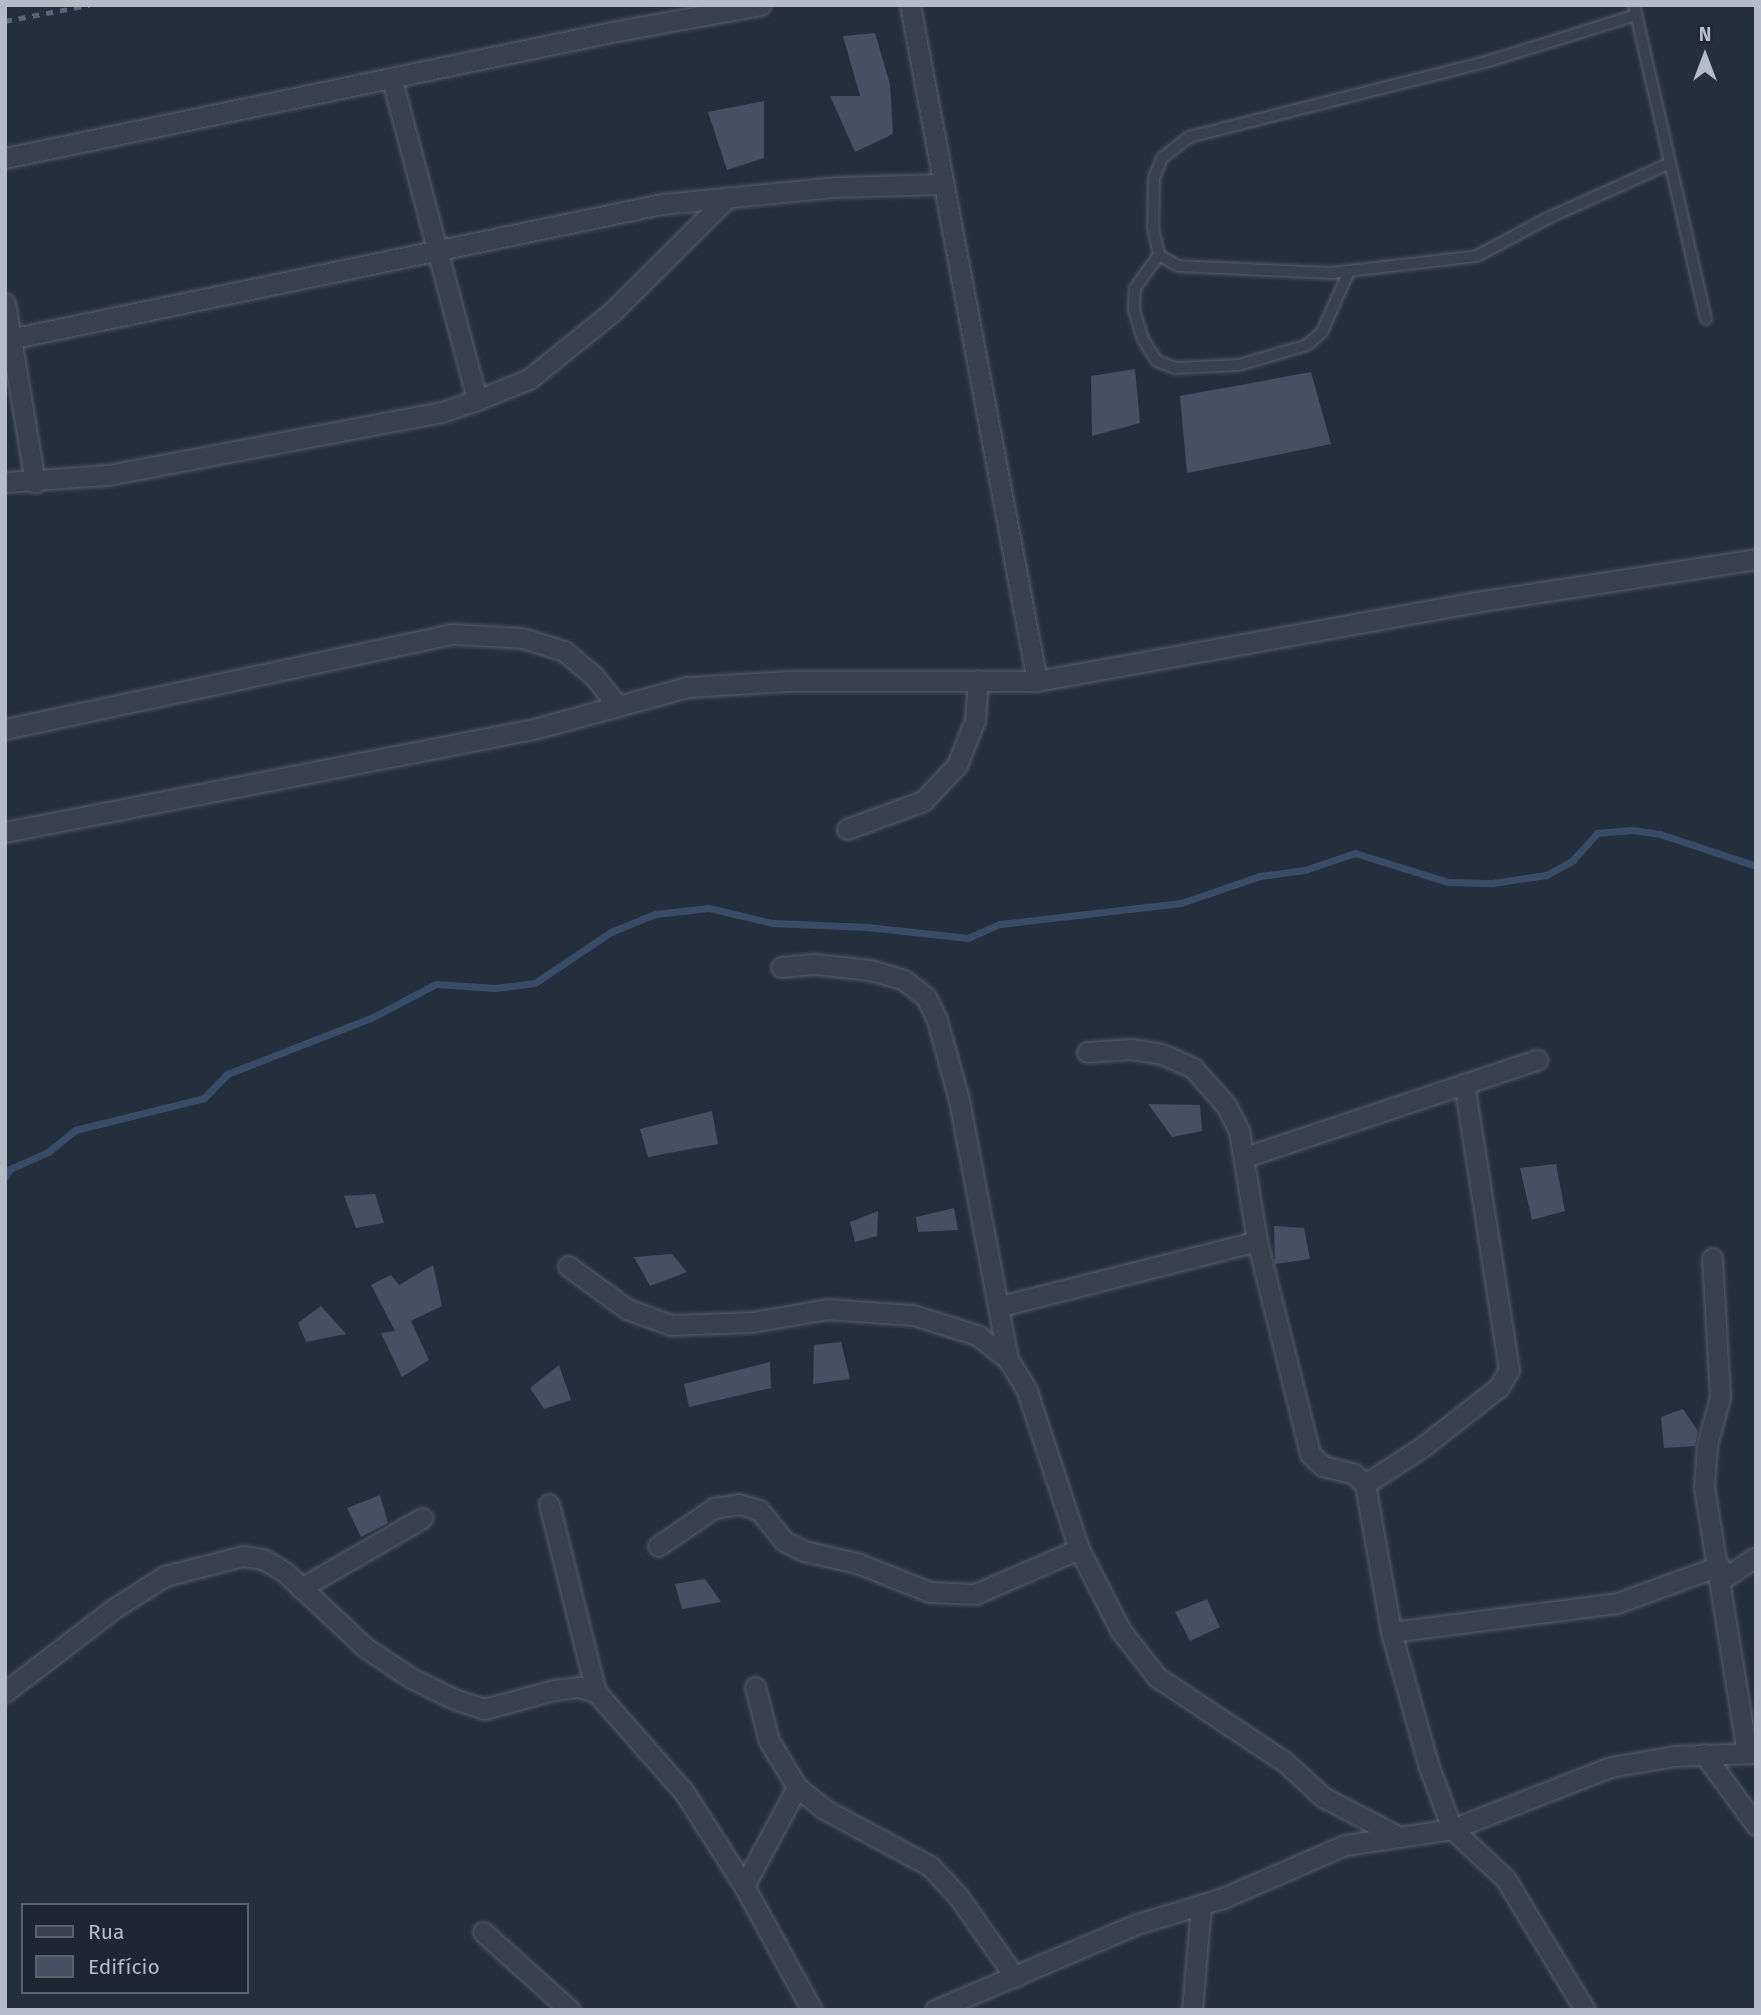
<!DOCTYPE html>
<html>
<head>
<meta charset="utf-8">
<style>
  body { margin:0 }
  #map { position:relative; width:1761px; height:2015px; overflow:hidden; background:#242f3e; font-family:"Fira Sans",sans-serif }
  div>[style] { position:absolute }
  .stream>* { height:7px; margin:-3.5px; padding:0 3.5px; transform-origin:3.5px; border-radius:3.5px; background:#394c67 }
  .building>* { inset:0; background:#455162 }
  .roads { filter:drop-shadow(0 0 2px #565f6c) drop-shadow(0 0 2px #565f6c) }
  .service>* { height:10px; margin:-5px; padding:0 5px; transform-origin:5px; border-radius:5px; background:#38414e }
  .minor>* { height:19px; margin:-9.5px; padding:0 9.5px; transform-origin:9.5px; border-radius:9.5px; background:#38414e }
  .rail>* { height:5px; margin-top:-2.5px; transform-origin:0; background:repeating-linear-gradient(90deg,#5a6575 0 7px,transparent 0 14px) }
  span { translate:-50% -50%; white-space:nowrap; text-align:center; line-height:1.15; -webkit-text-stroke:7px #1d2633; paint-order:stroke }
  .frame { position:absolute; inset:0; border:7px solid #b4bcc9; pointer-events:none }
  .legend { position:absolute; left:21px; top:1903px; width:228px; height:91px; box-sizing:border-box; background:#1d2633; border:2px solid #59626f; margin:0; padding:9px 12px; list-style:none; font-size:21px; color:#b4bcc9 }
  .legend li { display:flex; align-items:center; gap:14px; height:35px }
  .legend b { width:35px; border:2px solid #59626f }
  .north { position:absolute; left:1670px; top:21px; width:70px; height:70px; -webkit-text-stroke:5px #1d2633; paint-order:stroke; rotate:0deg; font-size:19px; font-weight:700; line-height:28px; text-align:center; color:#b4bcc9 }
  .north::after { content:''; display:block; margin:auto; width:24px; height:32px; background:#b4bcc9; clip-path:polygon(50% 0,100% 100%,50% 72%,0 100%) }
</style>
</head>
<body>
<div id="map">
  <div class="stream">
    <i style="left:5px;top:1177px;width:9px;rotate:-58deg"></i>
    <i style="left:10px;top:1169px;width:42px;rotate:-24.1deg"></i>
    <i style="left:48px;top:1152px;width:35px;rotate:-39deg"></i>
    <i style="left:75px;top:1130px;width:133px;rotate:-13.9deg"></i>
    <i style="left:204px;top:1098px;width:33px;rotate:-46deg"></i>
    <i style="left:227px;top:1074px;width:155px;rotate:-21.3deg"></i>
    <i style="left:371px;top:1018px;width:73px;rotate:-27.6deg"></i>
    <i style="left:436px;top:984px;width:59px;rotate:3.9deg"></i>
    <i style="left:495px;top:988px;width:40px;rotate:-7.1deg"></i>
    <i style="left:535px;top:983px;width:92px;rotate:-33.9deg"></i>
    <i style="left:611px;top:932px;width:48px;rotate:-22.2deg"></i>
    <i style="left:655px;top:914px;width:54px;rotate:-6.3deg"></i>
    <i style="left:709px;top:908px;width:65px;rotate:13.4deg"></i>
    <i style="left:772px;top:923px;width:95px;rotate:2.4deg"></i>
    <i style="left:867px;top:927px;width:102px;rotate:6.2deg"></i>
    <i style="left:968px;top:938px;width:35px;rotate:-24deg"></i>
    <i style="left:1000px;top:924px;width:182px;rotate:-6.6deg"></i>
    <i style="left:1181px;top:903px;width:83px;rotate:-18.9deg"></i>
    <i style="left:1260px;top:876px;width:45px;rotate:-7.6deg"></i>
    <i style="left:1305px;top:870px;width:53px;rotate:-18.8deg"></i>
    <i style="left:1355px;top:853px;width:97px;rotate:17.3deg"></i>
    <i style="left:1448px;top:882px;width:44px;rotate:1.3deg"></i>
    <i style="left:1492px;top:883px;width:55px;rotate:-8.4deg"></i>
    <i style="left:1546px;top:875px;width:30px;rotate:-28deg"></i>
    <i style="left:1572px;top:861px;width:38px;rotate:-48deg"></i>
    <i style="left:1597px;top:833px;width:35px;rotate:-5deg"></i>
    <i style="left:1632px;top:830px;width:28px;rotate:8deg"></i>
    <i style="left:1660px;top:834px;width:101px;rotate:18.4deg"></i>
  </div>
  <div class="building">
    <i style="clip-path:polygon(875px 33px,890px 84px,893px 134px,855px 152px,830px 96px,860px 96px,843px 36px)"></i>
    <i style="clip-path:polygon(764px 101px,764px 158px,727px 170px,708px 112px)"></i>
    <i style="clip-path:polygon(1135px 369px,1140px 423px,1092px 436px,1091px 376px)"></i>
    <i style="clip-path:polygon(1311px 372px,1331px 444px,1187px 473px,1180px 396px)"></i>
    <i style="clip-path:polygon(1148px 1104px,1200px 1105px,1202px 1131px,1172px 1137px)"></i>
    <i style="clip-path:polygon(712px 1111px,718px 1144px,648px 1157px,640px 1129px)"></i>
    <i style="clip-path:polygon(1556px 1164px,1565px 1211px,1532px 1220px,1520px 1168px)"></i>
    <i style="clip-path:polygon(375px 1194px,384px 1223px,356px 1228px,344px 1196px)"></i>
    <i style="clip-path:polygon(954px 1208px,958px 1230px,918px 1232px,916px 1217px)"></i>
    <i style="clip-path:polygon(878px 1211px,877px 1236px,855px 1242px,850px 1222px)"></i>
    <i style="clip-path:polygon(1274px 1226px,1304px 1228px,1310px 1259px,1275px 1264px)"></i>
    <i style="clip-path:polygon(672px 1254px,687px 1272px,650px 1286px,634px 1257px)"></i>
    <i style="clip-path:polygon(433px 1265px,442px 1306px,411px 1321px,429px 1360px,402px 1377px,381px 1333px,395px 1331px,371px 1285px,391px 1275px,399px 1285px)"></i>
    <i style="clip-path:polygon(321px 1306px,346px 1334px,306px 1342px,298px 1323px)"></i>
    <i style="clip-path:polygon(841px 1342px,850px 1379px,813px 1384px,814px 1345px)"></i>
    <i style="clip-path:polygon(770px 1362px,771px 1388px,689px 1407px,684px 1384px)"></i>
    <i style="clip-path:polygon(559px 1365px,571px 1400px,544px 1409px,530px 1388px)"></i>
    <i style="clip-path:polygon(1683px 1409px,1698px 1431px,1695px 1446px,1664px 1448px,1661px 1417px)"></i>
    <i style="clip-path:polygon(380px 1495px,388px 1523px,361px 1537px,347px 1508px)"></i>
    <i style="clip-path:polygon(705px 1579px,721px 1602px,682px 1609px,675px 1584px)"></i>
    <i style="clip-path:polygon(1207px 1599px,1220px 1627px,1190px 1641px,1175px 1612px)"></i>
  </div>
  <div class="roads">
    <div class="service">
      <i style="left:1634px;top:5px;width:322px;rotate:77.1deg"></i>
      <i style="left:1636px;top:15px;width:154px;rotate:162.6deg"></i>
      <i style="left:1489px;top:61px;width:309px;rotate:165.8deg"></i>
      <i style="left:1189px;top:137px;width:34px;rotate:142deg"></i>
      <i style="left:1162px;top:158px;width:22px;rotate:112deg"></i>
      <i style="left:1154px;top:178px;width:50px;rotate:91.1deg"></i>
      <i style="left:1153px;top:228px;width:28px;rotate:77deg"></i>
      <i style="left:1159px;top:255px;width:22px;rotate:30deg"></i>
      <i style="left:1178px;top:266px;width:153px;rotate:2.6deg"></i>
      <i style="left:1331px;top:273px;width:147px;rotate:-6.6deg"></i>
      <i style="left:1477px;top:256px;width:81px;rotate:-28.2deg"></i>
      <i style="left:1548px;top:218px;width:132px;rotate:-24.2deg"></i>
      <i style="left:1159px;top:255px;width:41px;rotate:126deg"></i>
      <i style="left:1135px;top:288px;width:22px;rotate:93deg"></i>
      <i style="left:1134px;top:310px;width:30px;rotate:73deg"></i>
      <i style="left:1143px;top:339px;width:26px;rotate:58deg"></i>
      <i style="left:1157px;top:361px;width:19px;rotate:21deg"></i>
      <i style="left:1175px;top:368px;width:64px;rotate:-2.7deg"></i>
      <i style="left:1239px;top:365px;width:71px;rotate:-16.4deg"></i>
      <i style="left:1307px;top:345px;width:20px;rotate:-41deg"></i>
      <i style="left:1322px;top:332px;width:67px;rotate:-66.1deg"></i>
    </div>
    <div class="minor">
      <i style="left:910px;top:5px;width:688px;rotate:79.36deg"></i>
      <i style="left:392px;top:80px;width:331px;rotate:75.1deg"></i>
      <i style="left:5px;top:158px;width:620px;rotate:-11.73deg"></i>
      <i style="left:612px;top:32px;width:151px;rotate:-10.3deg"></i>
      <i style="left:5px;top:303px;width:182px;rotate:80.5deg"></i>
      <i style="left:5px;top:340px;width:671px;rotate:-11.7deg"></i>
      <i style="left:662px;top:204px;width:173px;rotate:-5.6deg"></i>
      <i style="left:834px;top:187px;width:108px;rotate:-1.6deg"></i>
      <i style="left:5px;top:482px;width:103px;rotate:-3.9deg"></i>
      <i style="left:108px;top:475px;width:340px;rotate:-10.7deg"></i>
      <i style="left:442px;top:412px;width:37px;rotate:-19deg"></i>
      <i style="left:477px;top:400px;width:56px;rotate:-22deg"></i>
      <i style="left:529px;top:379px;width:107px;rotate:-38.9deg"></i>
      <i style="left:612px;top:312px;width:163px;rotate:-44.8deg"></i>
      <i style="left:5px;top:729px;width:458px;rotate:-12deg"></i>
      <i style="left:453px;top:634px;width:69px;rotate:3.3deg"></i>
      <i style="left:522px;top:638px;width:44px;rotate:17.2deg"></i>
      <i style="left:564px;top:651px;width:39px;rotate:40deg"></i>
      <i style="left:594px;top:676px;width:36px;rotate:52deg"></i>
      <i style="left:847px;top:829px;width:81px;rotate:-20.2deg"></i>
      <i style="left:923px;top:801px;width:50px;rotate:-46.6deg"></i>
      <i style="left:957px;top:765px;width:48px;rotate:-68.2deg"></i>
      <i style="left:975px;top:720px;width:40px;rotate:-85.7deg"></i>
      <i style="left:5px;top:832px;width:539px;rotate:-11.02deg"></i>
      <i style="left:534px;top:729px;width:160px;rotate:-15.3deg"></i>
      <i style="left:688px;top:687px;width:100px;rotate:-3.4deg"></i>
      <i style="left:788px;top:681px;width:249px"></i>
      <i style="left:1037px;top:681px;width:446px;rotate:-10.2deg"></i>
      <i style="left:1476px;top:602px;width:283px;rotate:-8.7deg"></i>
      <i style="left:781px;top:967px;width:34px;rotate:-5deg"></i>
      <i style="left:815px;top:964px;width:55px;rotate:6.2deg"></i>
      <i style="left:870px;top:970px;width:35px;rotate:16deg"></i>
      <i style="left:904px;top:980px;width:28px;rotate:38deg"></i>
      <i style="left:926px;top:997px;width:25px;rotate:64deg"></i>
      <i style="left:937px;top:1020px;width:83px;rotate:74.6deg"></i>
      <i style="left:959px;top:1100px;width:264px;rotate:79.3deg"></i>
      <i style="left:1087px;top:1052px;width:44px;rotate:-3.9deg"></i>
      <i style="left:1131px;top:1049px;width:31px;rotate:9deg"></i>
      <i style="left:1162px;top:1054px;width:34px;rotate:24deg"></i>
      <i style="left:1193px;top:1068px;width:50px;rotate:48.3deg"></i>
      <i style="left:1226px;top:1105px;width:29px;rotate:63deg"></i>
      <i style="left:1239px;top:1131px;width:111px;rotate:80.7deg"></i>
      <i style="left:1257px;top:1241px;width:219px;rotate:76deg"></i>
      <i style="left:1310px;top:1454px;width:18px;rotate:43deg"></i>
      <i style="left:1323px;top:1466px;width:32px;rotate:14deg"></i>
      <i style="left:1354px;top:1474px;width:15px;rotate:42deg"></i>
      <i style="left:1365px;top:1484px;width:150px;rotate:80deg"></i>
      <i style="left:1391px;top:1632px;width:140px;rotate:74.3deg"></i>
      <i style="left:1429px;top:1767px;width:66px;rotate:69.6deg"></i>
      <i style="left:1452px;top:1829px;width:72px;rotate:42.8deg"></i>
      <i style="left:1505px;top:1878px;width:154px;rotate:58.8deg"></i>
      <i style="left:1245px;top:1157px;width:308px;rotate:-18.4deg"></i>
      <i style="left:1712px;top:1258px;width:139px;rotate:86.7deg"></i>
      <i style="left:1720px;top:1397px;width:50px;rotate:105.2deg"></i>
      <i style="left:1707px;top:1445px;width:42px;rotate:94.1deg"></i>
      <i style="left:1704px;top:1487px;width:269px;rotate:80.8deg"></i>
      <i style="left:568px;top:1266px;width:73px;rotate:36.1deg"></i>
      <i style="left:627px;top:1309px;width:47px;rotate:20deg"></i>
      <i style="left:671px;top:1325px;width:81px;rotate:-2.1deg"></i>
      <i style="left:752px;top:1322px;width:76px;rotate:-9.8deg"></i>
      <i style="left:827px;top:1309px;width:86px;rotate:4deg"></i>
      <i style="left:913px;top:1315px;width:67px;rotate:17.4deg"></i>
      <i style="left:977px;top:1335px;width:39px;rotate:38deg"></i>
      <i style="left:1008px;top:1359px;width:37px;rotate:59deg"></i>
      <i style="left:1027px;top:1391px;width:166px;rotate:71.8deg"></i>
      <i style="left:1079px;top:1549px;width:92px;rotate:62.9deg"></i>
      <i style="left:1121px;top:1631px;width:58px;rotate:52deg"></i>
      <i style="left:1157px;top:1677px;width:154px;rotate:33.6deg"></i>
      <i style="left:1285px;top:1762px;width:52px;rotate:42.6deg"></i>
      <i style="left:1323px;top:1797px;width:87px;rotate:27.5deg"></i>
      <i style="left:1001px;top:1306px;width:264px;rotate:-14.2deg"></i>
      <i style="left:1365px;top:1484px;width:67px;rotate:-32.7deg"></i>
      <i style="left:1421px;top:1448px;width:99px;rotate:-38deg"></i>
      <i style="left:1499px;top:1387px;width:20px;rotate:-60deg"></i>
      <i style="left:1509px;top:1370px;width:290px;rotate:-98.9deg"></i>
      <i style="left:549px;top:1504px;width:194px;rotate:76deg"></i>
      <i style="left:658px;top:1546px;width:68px;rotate:-34.2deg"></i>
      <i style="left:714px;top:1508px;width:25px;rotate:-9deg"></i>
      <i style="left:739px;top:1504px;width:21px;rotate:17deg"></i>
      <i style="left:759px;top:1510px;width:40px;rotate:51deg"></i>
      <i style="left:784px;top:1541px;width:22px;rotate:27deg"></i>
      <i style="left:804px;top:1551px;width:54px;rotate:12.8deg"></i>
      <i style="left:857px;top:1563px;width:79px;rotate:21.7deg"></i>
      <i style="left:930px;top:1592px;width:45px;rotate:2.5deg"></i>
      <i style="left:975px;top:1594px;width:113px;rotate:-23.4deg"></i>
      <i style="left:1722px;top:1579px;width:40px;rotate:-32.9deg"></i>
      <i style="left:301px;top:1588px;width:140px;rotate:-30deg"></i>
      <i style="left:1391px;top:1632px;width:228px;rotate:-7.3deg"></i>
      <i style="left:1617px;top:1603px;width:109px;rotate:-19.9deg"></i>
      <i style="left:755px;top:1687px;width:56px;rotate:75.5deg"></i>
      <i style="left:769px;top:1741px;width:54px;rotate:58.7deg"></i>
      <i style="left:797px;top:1787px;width:35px;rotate:39deg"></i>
      <i style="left:824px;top:1809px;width:120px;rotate:28.3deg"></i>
      <i style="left:930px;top:1866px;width:41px;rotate:47deg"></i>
      <i style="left:958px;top:1896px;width:99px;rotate:54.9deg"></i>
      <i style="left:5px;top:1692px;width:136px;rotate:-37.5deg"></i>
      <i style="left:113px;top:1609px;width:62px;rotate:-32.4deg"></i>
      <i style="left:165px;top:1576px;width:81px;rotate:-14.4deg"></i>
      <i style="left:243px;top:1556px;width:20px;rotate:9deg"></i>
      <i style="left:263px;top:1559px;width:27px;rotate:31deg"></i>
      <i style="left:286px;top:1573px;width:110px;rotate:43.2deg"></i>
      <i style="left:366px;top:1648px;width:54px;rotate:33.7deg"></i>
      <i style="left:411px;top:1678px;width:48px;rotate:26deg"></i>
      <i style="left:454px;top:1699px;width:32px;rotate:18deg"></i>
      <i style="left:484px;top:1709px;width:73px;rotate:-15.2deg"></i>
      <i style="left:554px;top:1690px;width:24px;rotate:-7deg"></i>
      <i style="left:578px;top:1687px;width:19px;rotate:16deg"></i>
      <i style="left:596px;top:1692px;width:133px;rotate:48.7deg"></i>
      <i style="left:684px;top:1792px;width:112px;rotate:57.4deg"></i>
      <i style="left:744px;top:1886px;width:141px;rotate:61.3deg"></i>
      <i style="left:1704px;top:1754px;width:88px;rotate:53.8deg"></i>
      <i style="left:744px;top:1886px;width:112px;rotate:-61.8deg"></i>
      <i style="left:483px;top:1932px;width:117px;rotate:41.9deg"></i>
      <i style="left:935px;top:2010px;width:220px;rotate:-23.1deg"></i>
      <i style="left:1137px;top:1924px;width:90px;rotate:-16.8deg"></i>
      <i style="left:1223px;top:1898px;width:133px;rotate:-23.5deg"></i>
      <i style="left:1345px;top:1845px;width:108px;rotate:-8.5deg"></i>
      <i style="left:1452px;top:1829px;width:170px;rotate:-21.4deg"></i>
      <i style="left:1610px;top:1767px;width:66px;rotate:-9.6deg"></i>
      <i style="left:1675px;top:1756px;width:81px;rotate:-2.1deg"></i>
      <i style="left:1192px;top:2010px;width:106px;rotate:-85.1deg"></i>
    </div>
  </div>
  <div class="rail">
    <i style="left:5px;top:21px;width:86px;rotate:-10.8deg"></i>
  </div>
  <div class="frame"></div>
  <ul class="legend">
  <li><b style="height:9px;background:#38414e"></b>Rua</li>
  <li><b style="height:19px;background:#455162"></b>Edifício</li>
  </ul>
  <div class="north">N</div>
</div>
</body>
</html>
